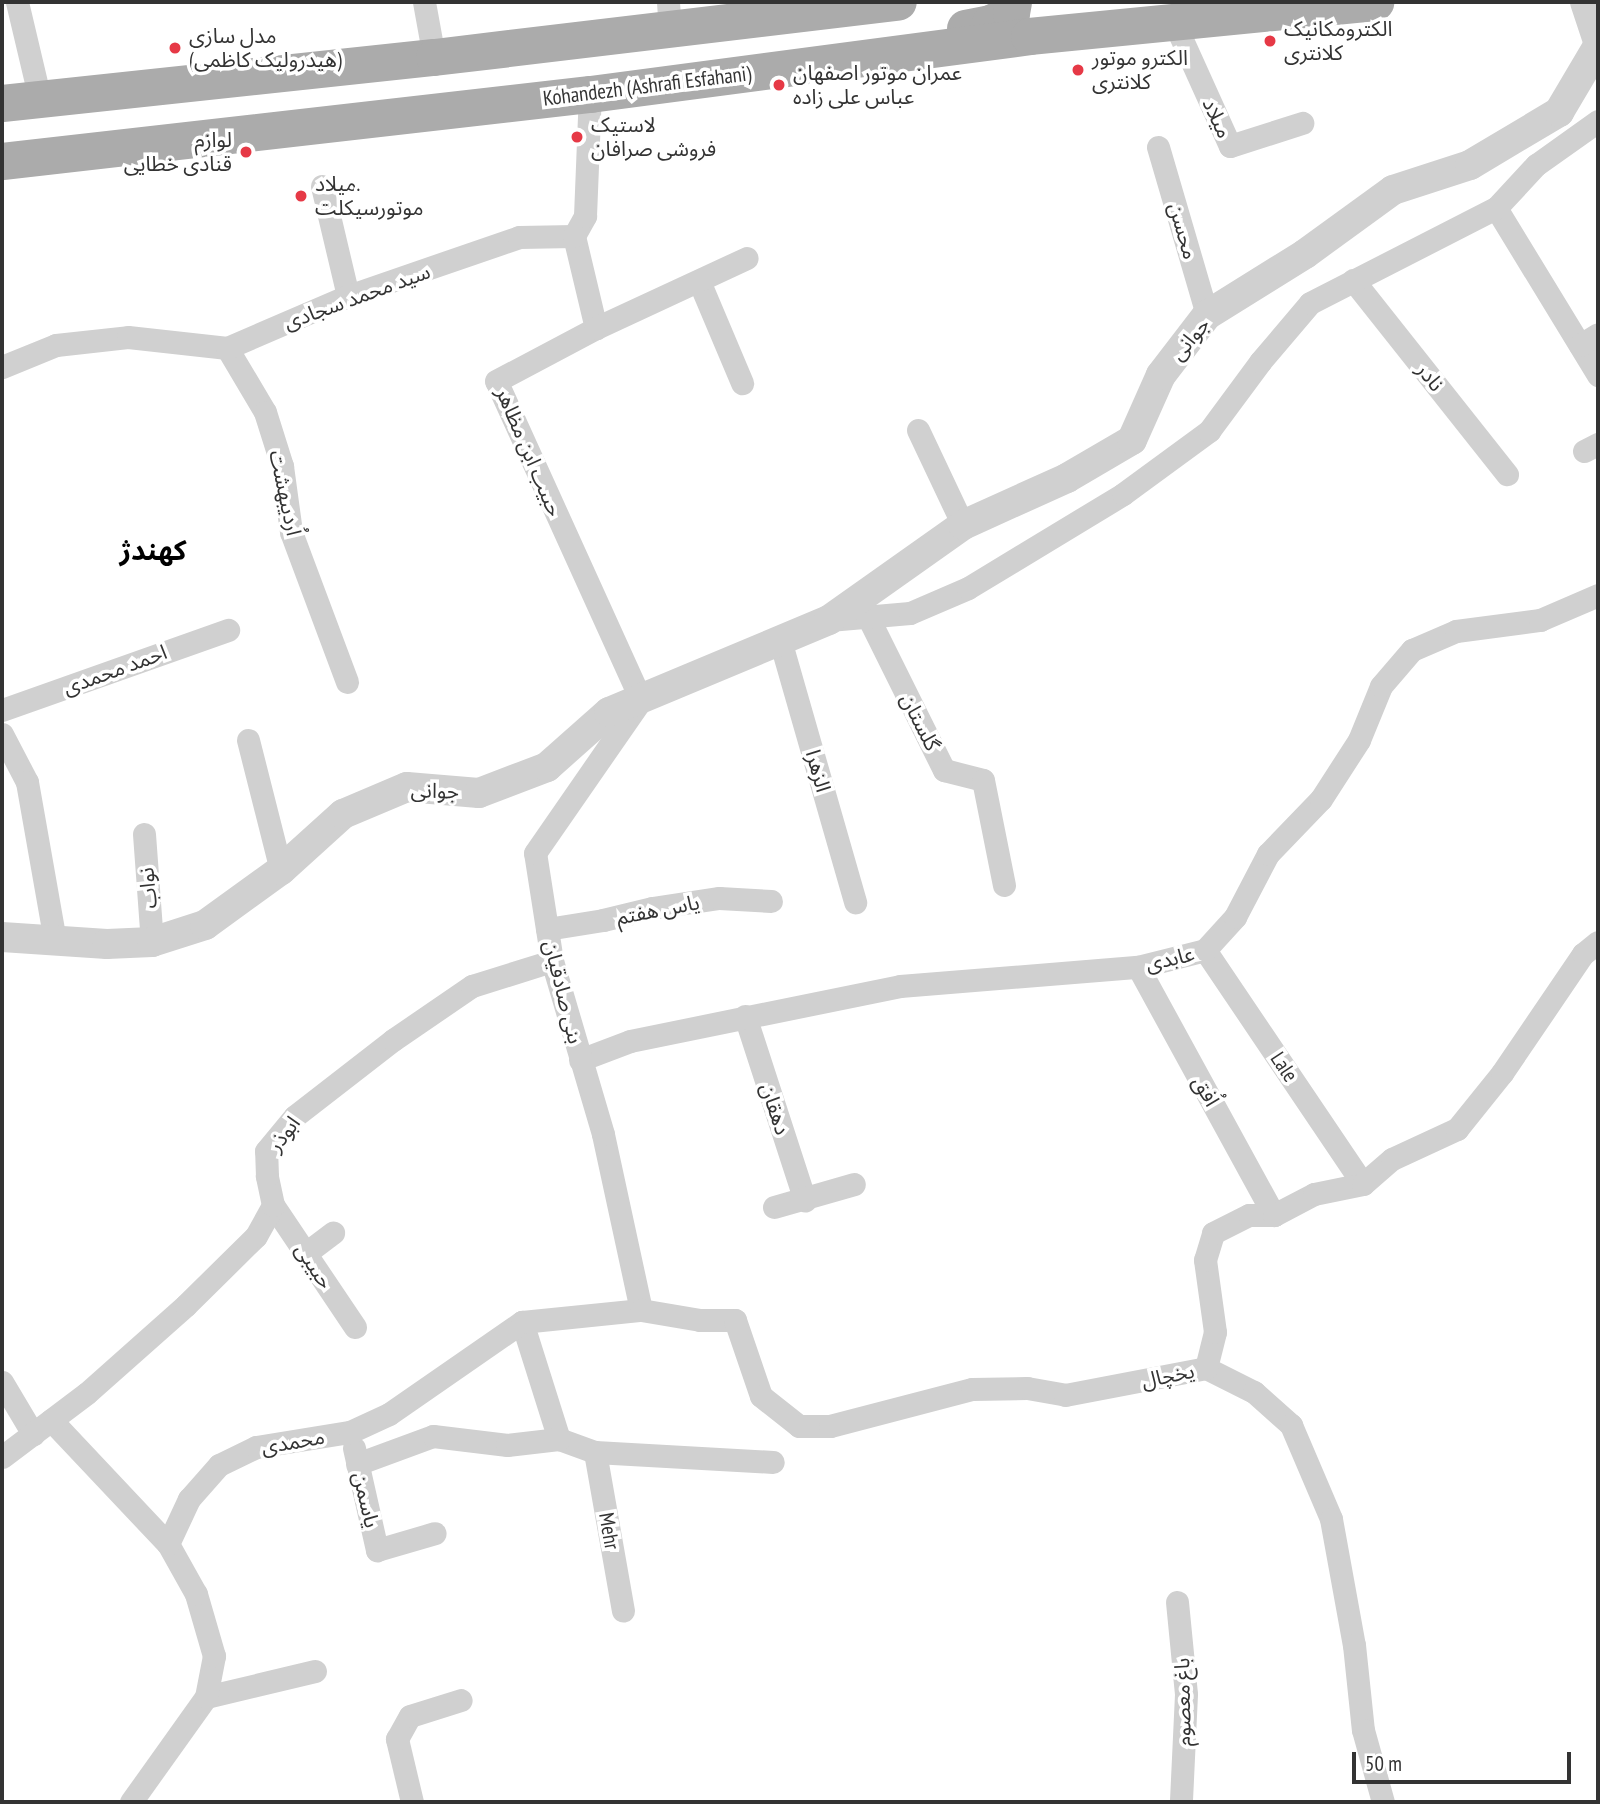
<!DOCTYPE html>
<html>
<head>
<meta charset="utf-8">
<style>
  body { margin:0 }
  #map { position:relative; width:1600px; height:1804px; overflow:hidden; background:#fff; font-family:"PT Sans Narrow","Noto Sans Arabic",sans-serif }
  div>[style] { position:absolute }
  .minor>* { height:23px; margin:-11.5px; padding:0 11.5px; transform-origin:11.5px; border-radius:11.5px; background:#d0d0d0 }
  .tertiary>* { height:30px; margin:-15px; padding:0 15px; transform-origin:15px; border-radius:15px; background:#d0d0d0 }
  .primary>* { height:37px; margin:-18.5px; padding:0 18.5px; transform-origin:18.5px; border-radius:18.5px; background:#ababab }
  .dots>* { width:19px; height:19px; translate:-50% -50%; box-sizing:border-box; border:4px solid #fff; border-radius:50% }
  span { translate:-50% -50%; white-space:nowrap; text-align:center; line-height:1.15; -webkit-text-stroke:7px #fff; paint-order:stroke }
  .poi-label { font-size:21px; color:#333 }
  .left { translate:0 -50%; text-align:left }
  .right { translate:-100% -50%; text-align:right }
  .street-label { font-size:21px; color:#333 }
  .district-label { font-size:28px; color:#000; font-weight:700 }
  .frame { position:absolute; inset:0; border:4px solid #333; pointer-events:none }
  .scale { position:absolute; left:1352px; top:1752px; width:219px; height:32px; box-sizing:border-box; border:4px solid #333; border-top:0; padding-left:9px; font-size:21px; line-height:24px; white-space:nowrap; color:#333; -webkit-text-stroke:5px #fff; paint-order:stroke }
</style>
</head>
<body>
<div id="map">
  <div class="minor">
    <i style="left:17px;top:2px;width:100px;rotate:76.7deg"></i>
    <i style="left:424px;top:2px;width:56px;rotate:79.7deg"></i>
    <i style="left:668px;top:2px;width:26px;rotate:86deg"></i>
    <i style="left:1174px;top:22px;width:136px;rotate:65.7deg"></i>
    <i style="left:1230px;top:146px;width:76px;rotate:-17.7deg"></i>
    <i style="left:1158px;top:147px;width:175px;rotate:73.7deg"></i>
    <i style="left:322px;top:186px;width:113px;rotate:76.7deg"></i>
    <i style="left:1496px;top:208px;width:196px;rotate:58.6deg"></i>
    <i style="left:574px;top:236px;width:95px;rotate:76.6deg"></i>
    <i style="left:1353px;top:280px;width:248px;rotate:51.6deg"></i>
    <i style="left:699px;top:281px;width:111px;rotate:67.1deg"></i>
    <i style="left:1580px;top:345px;width:21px;rotate:-31deg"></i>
    <i style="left:227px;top:348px;width:74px;rotate:59.3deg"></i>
    <i style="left:265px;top:412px;width:57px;rotate:72.5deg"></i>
    <i style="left:282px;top:466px;width:67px;rotate:82.2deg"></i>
    <i style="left:291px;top:532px;width:160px;rotate:69.5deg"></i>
    <i style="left:2px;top:367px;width:58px;rotate:-22.2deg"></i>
    <i style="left:56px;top:345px;width:72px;rotate:-6.3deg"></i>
    <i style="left:128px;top:337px;width:100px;rotate:6.3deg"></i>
    <i style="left:227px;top:348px;width:132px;rotate:-23.3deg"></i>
    <i style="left:348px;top:296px;width:181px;rotate:-19deg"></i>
    <i style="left:519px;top:237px;width:55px;rotate:-1deg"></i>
    <i style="left:574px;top:236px;width:23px;rotate:-61deg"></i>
    <i style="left:585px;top:216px;width:122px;rotate:-87.7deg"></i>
    <i style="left:918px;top:430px;width:105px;rotate:64.7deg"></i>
    <i style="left:1584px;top:451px;width:16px;rotate:-27deg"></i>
    <i style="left:868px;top:617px;width:171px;rotate:63.6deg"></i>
    <i style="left:944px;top:770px;width:40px;rotate:14.4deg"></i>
    <i style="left:983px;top:780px;width:107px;rotate:78.7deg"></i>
    <i style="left:829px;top:620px;width:81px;rotate:-4.9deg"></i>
    <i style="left:910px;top:613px;width:63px;rotate:-23.3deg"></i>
    <i style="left:968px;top:588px;width:181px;rotate:-31.2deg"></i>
    <i style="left:1123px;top:494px;width:107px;rotate:-36.2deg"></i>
    <i style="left:1209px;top:431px;width:86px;rotate:-53.5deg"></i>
    <i style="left:1260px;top:362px;width:77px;rotate:-49.7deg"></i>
    <i style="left:1310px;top:303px;width:209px;rotate:-27.1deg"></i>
    <i style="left:1496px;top:208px;width:59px;rotate:-47.1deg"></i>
    <i style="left:1536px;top:165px;width:76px;rotate:-35.4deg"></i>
    <i style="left:780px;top:640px;width:273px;rotate:74deg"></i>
    <i style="left:2px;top:710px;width:240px;rotate:-19.5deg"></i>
    <i style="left:2px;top:734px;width:54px;rotate:62.5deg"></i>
    <i style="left:27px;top:782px;width:161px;rotate:80deg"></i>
    <i style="left:248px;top:740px;width:134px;rotate:75.8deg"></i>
    <i style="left:144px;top:834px;width:108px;rotate:85.8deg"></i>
    <i style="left:547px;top:929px;width:57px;rotate:-9.1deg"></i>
    <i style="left:603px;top:920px;width:50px;rotate:-13.8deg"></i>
    <i style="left:652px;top:908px;width:68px;rotate:-8.5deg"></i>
    <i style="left:719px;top:898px;width:52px;rotate:3.3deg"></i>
    <i style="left:1205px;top:950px;width:282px;rotate:56deg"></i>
    <i style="left:1138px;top:967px;width:283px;rotate:61.3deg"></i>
    <i style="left:745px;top:1016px;width:194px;rotate:72deg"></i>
    <i style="left:580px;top:1060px;width:53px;rotate:-20.8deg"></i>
    <i style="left:630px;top:1041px;width:276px;rotate:-11.5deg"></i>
    <i style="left:900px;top:986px;width:239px;rotate:-4.6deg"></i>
    <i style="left:1138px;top:967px;width:69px;rotate:-14.2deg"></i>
    <i style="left:1205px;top:950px;width:45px;rotate:-47.7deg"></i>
    <i style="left:1235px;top:917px;width:71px;rotate:-62.4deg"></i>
    <i style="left:1268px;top:854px;width:76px;rotate:-46.1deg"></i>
    <i style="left:1321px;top:799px;width:70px;rotate:-57.2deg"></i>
    <i style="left:1359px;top:740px;width:58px;rotate:-67.8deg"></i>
    <i style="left:1381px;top:686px;width:48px;rotate:-49.3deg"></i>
    <i style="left:1412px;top:650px;width:48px;rotate:-23.4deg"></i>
    <i style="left:1456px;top:631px;width:85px;rotate:-7.5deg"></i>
    <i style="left:1540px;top:620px;width:63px;rotate:-23.3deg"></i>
    <i style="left:273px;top:1205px;width:147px;rotate:56.1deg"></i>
    <i style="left:774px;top:1207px;width:83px;rotate:-16deg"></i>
    <i style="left:306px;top:1253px;width:34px;rotate:-37deg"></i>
    <i style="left:641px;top:1310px;width:180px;rotate:-102.2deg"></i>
    <i style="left:603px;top:1134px;width:180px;rotate:-106.4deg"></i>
    <i style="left:552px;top:961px;width:109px;rotate:-98.9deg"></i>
    <i style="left:535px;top:853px;width:186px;rotate:-55.3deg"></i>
    <i style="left:641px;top:700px;width:350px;rotate:-114.4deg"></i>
    <i style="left:496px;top:381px;width:113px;rotate:-27.9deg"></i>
    <i style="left:596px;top:328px;width:166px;rotate:-24.9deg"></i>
    <i style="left:522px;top:1322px;width:123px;rotate:72.5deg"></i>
    <i style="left:559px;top:1439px;width:38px;rotate:20deg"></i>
    <i style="left:595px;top:1452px;width:178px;rotate:3.2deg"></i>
    <i style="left:1206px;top:1368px;width:54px;rotate:26.6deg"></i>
    <i style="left:1254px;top:1392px;width:50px;rotate:41.7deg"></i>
    <i style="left:1291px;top:1425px;width:102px;rotate:66.9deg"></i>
    <i style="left:1331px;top:1519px;width:128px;rotate:79.7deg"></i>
    <i style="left:1354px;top:1645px;width:85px;rotate:84deg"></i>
    <i style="left:1363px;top:1730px;width:75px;rotate:74.5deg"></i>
    <i style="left:2px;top:1382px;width:61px;rotate:59.2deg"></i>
    <i style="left:51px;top:1420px;width:170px;rotate:46.7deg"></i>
    <i style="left:354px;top:1448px;width:105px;rotate:77.3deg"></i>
    <i style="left:377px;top:1550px;width:60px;rotate:-16.3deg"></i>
    <i style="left:595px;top:1452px;width:161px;rotate:80deg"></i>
    <i style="left:2px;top:1457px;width:106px;rotate:-37deg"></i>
    <i style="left:87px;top:1393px;width:132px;rotate:-41.6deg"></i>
    <i style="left:186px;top:1305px;width:98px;rotate:-44.6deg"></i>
    <i style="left:256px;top:1236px;width:35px;rotate:-61deg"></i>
    <i style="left:273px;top:1205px;width:30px;rotate:-102deg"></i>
    <i style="left:267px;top:1176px;width:25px;rotate:-92deg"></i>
    <i style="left:266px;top:1151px;width:45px;rotate:-50.4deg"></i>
    <i style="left:295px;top:1116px;width:124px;rotate:-37.8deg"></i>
    <i style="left:393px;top:1040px;width:96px;rotate:-34.4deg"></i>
    <i style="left:472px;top:986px;width:84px;rotate:-17.4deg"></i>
    <i style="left:357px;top:1464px;width:81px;rotate:-20.2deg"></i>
    <i style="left:433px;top:1436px;width:75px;rotate:6.9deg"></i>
    <i style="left:507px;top:1445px;width:52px;rotate:-6.6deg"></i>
    <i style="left:1177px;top:1602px;width:92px;rotate:84.4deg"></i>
    <i style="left:1186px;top:1694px;width:108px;rotate:92.7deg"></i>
    <i style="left:206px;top:1697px;width:112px;rotate:-13.4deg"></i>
    <i style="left:131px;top:1802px;width:129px;rotate:-54.5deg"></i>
    <i style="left:206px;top:1697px;width:42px;rotate:-79deg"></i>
    <i style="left:214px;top:1656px;width:65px;rotate:-106.2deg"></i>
    <i style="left:196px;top:1594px;width:57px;rotate:-119.2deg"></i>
    <i style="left:168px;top:1544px;width:50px;rotate:-65deg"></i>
    <i style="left:189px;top:1499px;width:45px;rotate:-48.6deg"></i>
    <i style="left:219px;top:1465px;width:41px;rotate:-25.9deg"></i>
    <i style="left:256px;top:1447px;width:95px;rotate:-9.1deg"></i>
    <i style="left:350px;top:1432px;width:43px;rotate:-24.8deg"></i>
    <i style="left:389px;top:1414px;width:162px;rotate:-34.7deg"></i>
    <i style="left:522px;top:1322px;width:120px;rotate:-5.8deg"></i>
    <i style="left:641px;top:1310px;width:60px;rotate:9.6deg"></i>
    <i style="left:700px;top:1320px;width:35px"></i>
    <i style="left:735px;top:1320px;width:80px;rotate:71.1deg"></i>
    <i style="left:761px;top:1396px;width:48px;rotate:38.3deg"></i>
    <i style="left:799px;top:1426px;width:31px"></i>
    <i style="left:830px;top:1426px;width:147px;rotate:-14.6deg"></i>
    <i style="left:972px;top:1389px;width:55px;rotate:-1deg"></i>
    <i style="left:1027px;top:1388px;width:39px;rotate:10deg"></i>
    <i style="left:1065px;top:1395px;width:144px;rotate:-10.8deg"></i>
    <i style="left:1206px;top:1368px;width:37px;rotate:-76deg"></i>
    <i style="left:1215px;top:1332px;width:73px;rotate:-97.9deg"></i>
    <i style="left:1205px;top:1260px;width:28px;rotate:-73deg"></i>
    <i style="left:1213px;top:1233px;width:40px;rotate:-26.6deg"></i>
    <i style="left:1249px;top:1215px;width:25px"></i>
    <i style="left:1274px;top:1215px;width:45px;rotate:-27.7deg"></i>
    <i style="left:1314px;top:1194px;width:50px;rotate:-11.5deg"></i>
    <i style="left:1363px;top:1184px;width:38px;rotate:-41deg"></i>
    <i style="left:1392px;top:1159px;width:72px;rotate:-24.8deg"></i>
    <i style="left:1457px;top:1129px;width:72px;rotate:-51.2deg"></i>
    <i style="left:1502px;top:1073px;width:144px;rotate:-55.8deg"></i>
    <i style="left:1583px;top:954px;width:19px;rotate:-39deg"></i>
    <i style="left:412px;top:1802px;width:65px;rotate:-103.4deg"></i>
    <i style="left:397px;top:1739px;width:26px;rotate:-61deg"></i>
    <i style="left:410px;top:1716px;width:53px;rotate:-17.4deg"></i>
  </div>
  <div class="tertiary">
    <i style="left:1585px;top:2px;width:41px;rotate:71.6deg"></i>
    <i style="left:2px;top:937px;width:105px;rotate:3.8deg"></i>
    <i style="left:107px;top:944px;width:45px;rotate:-2.5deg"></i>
    <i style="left:152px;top:942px;width:56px;rotate:-17.8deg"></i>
    <i style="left:205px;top:925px;width:94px;rotate:-35.9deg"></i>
    <i style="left:281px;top:870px;width:84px;rotate:-42.1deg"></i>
    <i style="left:343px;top:814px;width:69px;rotate:-22.9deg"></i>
    <i style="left:407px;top:787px;width:72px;rotate:4.8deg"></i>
    <i style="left:479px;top:793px;width:73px;rotate:-20.9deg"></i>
    <i style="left:547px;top:767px;width:83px;rotate:-41.6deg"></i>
    <i style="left:609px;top:712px;width:238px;rotate:-22.7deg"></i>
    <i style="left:829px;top:620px;width:164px;rotate:-35.3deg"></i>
    <i style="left:963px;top:525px;width:114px;rotate:-24.3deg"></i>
    <i style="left:1067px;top:478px;width:75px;rotate:-30.3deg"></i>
    <i style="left:1132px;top:440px;width:71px;rotate:-66deg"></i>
    <i style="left:1161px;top:375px;width:76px;rotate:-52.5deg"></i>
    <i style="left:1207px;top:315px;width:115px;rotate:-31.9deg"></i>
    <i style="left:1305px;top:254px;width:109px;rotate:-36deg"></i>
    <i style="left:1393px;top:190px;width:81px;rotate:-18deg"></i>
    <i style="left:1470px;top:165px;width:104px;rotate:-30.8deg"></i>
    <i style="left:1559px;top:112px;width:77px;rotate:-59.4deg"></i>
  </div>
  <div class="primary">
    <i style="left:965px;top:28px;width:25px;rotate:-11deg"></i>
    <i style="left:990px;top:23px;width:23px;rotate:-25deg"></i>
    <i style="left:1011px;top:13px;width:11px;rotate:-80deg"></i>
    <i style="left:2px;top:103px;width:434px;rotate:-6.1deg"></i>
    <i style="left:434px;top:57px;width:467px;rotate:-6.8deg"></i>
    <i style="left:2px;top:161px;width:592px;rotate:-6.5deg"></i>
    <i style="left:590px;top:94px;width:443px;rotate:-7.5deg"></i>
    <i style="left:1029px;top:36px;width:348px;rotate:-5.6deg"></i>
  </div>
  <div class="dots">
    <i style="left:1270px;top:41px;background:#e63946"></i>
    <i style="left:175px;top:48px;background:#e63946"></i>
    <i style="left:1078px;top:70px;background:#e63946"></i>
    <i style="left:779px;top:85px;background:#e63946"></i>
    <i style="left:577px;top:137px;background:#e63946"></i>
    <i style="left:246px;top:152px;background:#e63946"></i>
    <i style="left:301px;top:196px;background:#e63946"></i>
  </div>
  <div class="poi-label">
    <span class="left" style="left:1284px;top:41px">الکترومکانیک<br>کلانتری</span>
    <span class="left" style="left:189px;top:48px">مدل سازی<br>(هیدرولیک کاظمی)</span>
    <span class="left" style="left:1092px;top:70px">الکترو موتور<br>کلانتری</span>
    <span class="left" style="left:793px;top:85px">عمران موتور اصفهان<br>عباس علی زاده</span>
    <span class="left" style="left:591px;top:137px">لاستیک<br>فروشی صرافان</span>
    <span class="right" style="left:232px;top:152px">لوازم<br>قنادی خطایی</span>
    <span class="left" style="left:315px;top:196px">میلاد.<br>موتورسیکلت</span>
  </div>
  <div class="street-label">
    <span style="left:647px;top:86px;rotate:-7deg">Kohandezh (Ashrafi Esfahani)</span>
    <span style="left:1217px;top:118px;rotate:65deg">میلاد</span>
    <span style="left:1183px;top:231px;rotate:74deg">محسن</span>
    <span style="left:357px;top:297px;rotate:-20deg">سید محمد سجادی</span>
    <span style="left:1190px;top:339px;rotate:-50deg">جوانی</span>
    <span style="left:1430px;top:377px;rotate:52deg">نادر</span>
    <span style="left:529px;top:452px;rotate:67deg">حبیب ابن مظاهر</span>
    <span style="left:285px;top:493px;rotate:78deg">اُردیبهشت</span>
    <span style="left:115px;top:670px;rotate:-20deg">احمد محمدی</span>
    <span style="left:920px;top:722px;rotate:63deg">گلستان</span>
    <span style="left:818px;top:771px;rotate:74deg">الزهرا</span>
    <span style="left:435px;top:791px;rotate:2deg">جوانی</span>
    <span style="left:148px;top:888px;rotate:-95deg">نواب</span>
    <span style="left:658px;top:910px;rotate:-11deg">یاس هفتم</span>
    <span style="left:1170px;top:959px;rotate:-13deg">عابدی</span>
    <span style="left:563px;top:992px;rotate:76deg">بنی صادقیان</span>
    <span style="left:1284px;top:1067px;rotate:56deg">Lale</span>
    <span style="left:1206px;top:1091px;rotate:61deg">اُفق</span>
    <span style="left:775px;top:1109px;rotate:72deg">دهقان</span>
    <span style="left:284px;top:1134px;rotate:-53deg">ابوذر</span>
    <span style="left:314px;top:1266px;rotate:56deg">حبیبی</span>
    <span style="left:1168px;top:1376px;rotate:-12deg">یخچال</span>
    <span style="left:293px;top:1442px;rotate:-10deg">محمدی</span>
    <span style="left:366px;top:1500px;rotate:77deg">یاسمن</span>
    <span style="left:609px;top:1531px;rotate:80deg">Mehr</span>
    <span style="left:1183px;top:1702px;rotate:-91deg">باغ معصوم</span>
  </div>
  <div class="district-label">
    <span style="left:153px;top:550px">کهندژ</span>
  </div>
  <div class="frame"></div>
  <div class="scale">50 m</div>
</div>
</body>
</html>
